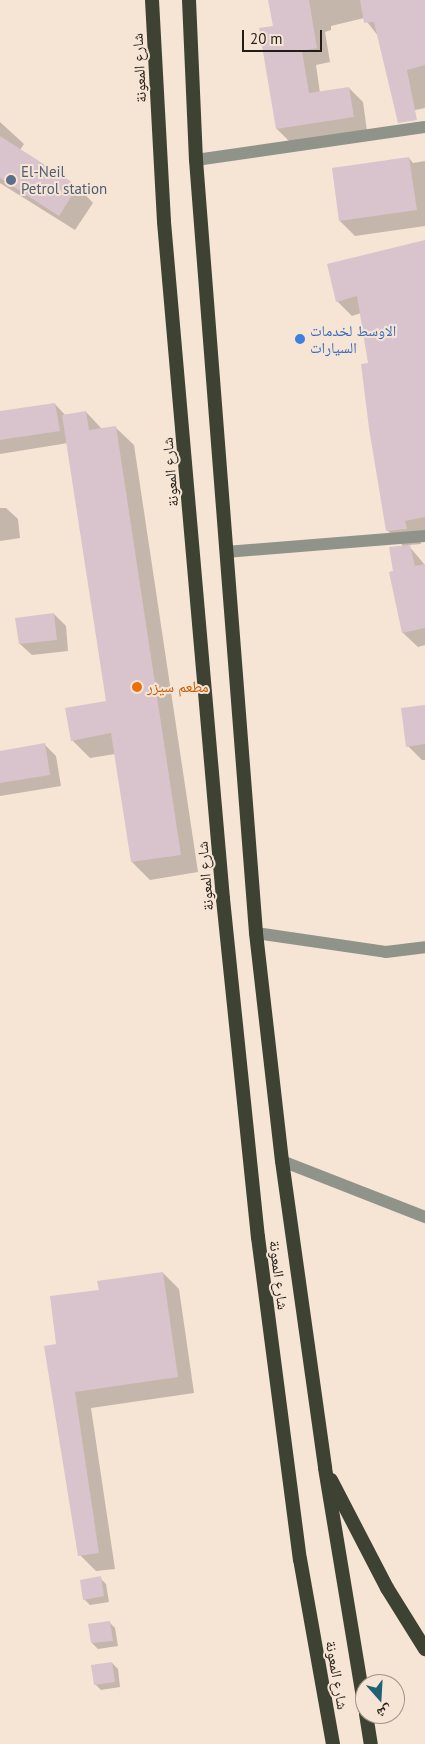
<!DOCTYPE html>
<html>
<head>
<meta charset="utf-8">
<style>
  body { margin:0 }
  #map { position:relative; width:425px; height:1744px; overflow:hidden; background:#f6e4d5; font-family:"PT Sans","Noto Naskh Arabic",sans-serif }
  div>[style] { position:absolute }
  .shadow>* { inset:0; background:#0003 }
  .building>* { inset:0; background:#d9c3cd }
  .minor>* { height:12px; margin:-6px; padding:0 6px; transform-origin:6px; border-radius:6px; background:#90938a }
  .trunk>* { height:14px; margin:-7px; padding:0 7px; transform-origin:7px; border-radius:7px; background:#3d4233 }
  .dots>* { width:14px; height:14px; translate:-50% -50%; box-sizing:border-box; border:2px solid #f6e4d5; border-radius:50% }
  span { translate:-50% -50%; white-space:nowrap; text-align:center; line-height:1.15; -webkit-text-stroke:4px #f6e4d5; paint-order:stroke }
  .street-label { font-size:15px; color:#231d17 }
  .service-label { font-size:15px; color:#4e5e75 }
  .left { translate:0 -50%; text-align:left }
  .shop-label { font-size:15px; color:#366cbe }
  .food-label { font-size:15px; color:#c56008 }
  .north { position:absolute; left:355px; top:1674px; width:50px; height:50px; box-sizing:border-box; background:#f6e4d5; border:1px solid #a29489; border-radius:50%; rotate:161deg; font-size:14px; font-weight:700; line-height:20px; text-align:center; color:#231d17 }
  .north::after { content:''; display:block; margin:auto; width:18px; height:22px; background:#1f6175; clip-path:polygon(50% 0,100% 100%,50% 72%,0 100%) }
  .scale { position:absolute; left:242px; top:30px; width:80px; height:22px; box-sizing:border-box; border:2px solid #231d17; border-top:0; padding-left:6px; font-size:15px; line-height:18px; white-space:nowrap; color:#231d17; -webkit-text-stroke:4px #f6e4d5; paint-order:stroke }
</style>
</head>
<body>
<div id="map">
  <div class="shadow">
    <i style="clip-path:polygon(270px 0,425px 0,425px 108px,410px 111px,379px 37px,364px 18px,331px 26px,331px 30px,325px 32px,330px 62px,316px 65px,320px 93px,349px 88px,363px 102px,367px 131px,291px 143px,277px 129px,275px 27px)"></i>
    <i style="clip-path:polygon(0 122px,24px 144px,20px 150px,78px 187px,93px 203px,75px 230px,0 183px)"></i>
    <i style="clip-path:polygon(409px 158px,413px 163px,425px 161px,425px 226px,355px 236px,340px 221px)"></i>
    <i style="clip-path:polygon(425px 241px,425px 535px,420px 536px,421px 544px,408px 545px,425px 565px,425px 645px,418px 647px,403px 633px,390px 573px,394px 572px,404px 547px,387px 530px,370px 364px,361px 313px,352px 316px,337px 301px)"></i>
    <i style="clip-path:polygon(55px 404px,66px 416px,86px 412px,102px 429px,115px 427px,134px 445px,198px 872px,150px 880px,132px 862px,115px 754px,90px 758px,72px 740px,108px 702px,68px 443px,0 454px,0 413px)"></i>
    <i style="clip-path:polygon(0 508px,6px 508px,18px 519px,20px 538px,0 541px)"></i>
    <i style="clip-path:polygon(54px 614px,66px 626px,68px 651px,32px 655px,20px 644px)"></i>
    <i style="clip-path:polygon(425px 706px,425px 760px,422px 760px,408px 746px)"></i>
    <i style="clip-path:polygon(44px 744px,56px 756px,61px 786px,0 796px,0 752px)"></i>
    <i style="clip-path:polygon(163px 1273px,179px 1289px,194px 1393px,91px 1408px,115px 1569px,96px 1571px,80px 1555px,57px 1345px,100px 1291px)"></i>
    <i style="clip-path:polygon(100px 1578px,106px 1584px,109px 1602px,90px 1605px,84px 1599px)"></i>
    <i style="clip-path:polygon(109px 1622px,115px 1628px,118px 1646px,98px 1649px,92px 1643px)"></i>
    <i style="clip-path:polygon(112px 1663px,118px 1669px,120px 1687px,101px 1690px,95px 1684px)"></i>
  </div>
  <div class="building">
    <i style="clip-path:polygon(268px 0,309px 0,317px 48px,302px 51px,309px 93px,349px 87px,354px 117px,276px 129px,259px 28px,273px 26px)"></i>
    <i style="clip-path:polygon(360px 0,425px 0,425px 65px,407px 70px,417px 120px,398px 123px,374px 22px,364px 23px)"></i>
    <i style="clip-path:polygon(0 136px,78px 186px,59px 216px,0 178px)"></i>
    <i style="clip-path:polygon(409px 157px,417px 210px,339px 221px,332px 168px)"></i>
    <i style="clip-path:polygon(425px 240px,425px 517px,405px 521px,407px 529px,386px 531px,369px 428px,361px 364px,368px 363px,357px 296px,336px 302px,327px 264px)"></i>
    <i style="clip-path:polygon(55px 403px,60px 431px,0 440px,0 411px)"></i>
    <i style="clip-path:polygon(86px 411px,89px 430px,116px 426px,181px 855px,131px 862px,111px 733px,71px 741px,65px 708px,106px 701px,62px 415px)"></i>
    <i style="clip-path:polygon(410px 545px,415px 566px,425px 564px,425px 628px,402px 633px,389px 572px,393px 571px,389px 547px)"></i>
    <i style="clip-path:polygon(54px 613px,57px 640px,19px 644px,15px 618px)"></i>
    <i style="clip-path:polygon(425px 705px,425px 744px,406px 747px,401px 708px)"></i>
    <i style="clip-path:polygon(45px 743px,50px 775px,0 783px,0 751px)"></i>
    <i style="clip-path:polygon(163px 1272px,178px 1377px,75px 1392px,99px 1553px,78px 1556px,44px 1346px,56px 1344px,50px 1296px,99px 1290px,97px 1281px)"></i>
    <i style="clip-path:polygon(101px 1576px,104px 1596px,83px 1600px,80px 1580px)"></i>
    <i style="clip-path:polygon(110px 1621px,113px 1641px,91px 1643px,88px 1624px)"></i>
    <i style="clip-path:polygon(112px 1662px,115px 1682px,94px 1685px,91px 1665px)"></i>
  </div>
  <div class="minor">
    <i style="left:196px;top:160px;width:231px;rotate:-8.2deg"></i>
    <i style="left:226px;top:552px;width:200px;rotate:-4.6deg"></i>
    <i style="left:256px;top:933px;width:131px;rotate:8.3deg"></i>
    <i style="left:386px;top:952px;width:39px;rotate:-7deg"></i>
    <i style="left:282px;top:1161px;width:154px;rotate:21.4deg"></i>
  </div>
  <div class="trunk">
    <i style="left:152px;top:0;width:222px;rotate:86.9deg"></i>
    <i style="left:164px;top:222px;width:680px;rotate:85.02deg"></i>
    <i style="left:223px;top:899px;width:340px;rotate:84.1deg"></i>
    <i style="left:258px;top:1237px;width:325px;rotate:82.6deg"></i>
    <i style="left:300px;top:1559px;width:188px;rotate:79.9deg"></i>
    <i style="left:189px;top:0;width:160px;rotate:87.5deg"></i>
    <i style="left:196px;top:160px;width:775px;rotate:85.56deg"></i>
    <i style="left:256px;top:933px;width:229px;rotate:83.5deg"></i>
    <i style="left:282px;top:1161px;width:310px;rotate:82deg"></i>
    <i style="left:325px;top:1468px;width:244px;rotate:80.6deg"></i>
    <i style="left:331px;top:1480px;width:122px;rotate:62.6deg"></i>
    <i style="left:387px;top:1588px;width:72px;rotate:58.1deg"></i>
    <i style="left:366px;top:1714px;width:30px;rotate:81deg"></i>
  </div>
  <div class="dots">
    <i style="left:11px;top:180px;background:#5c6f8a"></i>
    <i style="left:300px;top:339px;background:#3f7fe0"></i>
    <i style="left:137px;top:687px;background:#e8710a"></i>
  </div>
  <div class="street-label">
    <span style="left:139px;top:68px;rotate:-93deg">شارع المعونة</span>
    <span style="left:170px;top:472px;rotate:-95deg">شارع المعونة</span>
    <span style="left:205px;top:876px;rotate:-95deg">شارع المعونة</span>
    <span style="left:279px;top:1275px;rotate:83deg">شارع المعونة</span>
    <span style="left:337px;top:1675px;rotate:80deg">شارع المعونة</span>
  </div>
  <div class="service-label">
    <span class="left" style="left:21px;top:180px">El-Neil<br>Petrol station</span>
  </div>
  <div class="shop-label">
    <span class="left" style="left:310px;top:339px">الاوسط لخدمات<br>السيارات</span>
  </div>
  <div class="food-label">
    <span class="left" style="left:147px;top:687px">مطعم سيزر</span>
  </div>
  <div class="north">ش</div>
  <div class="scale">20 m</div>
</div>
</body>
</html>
